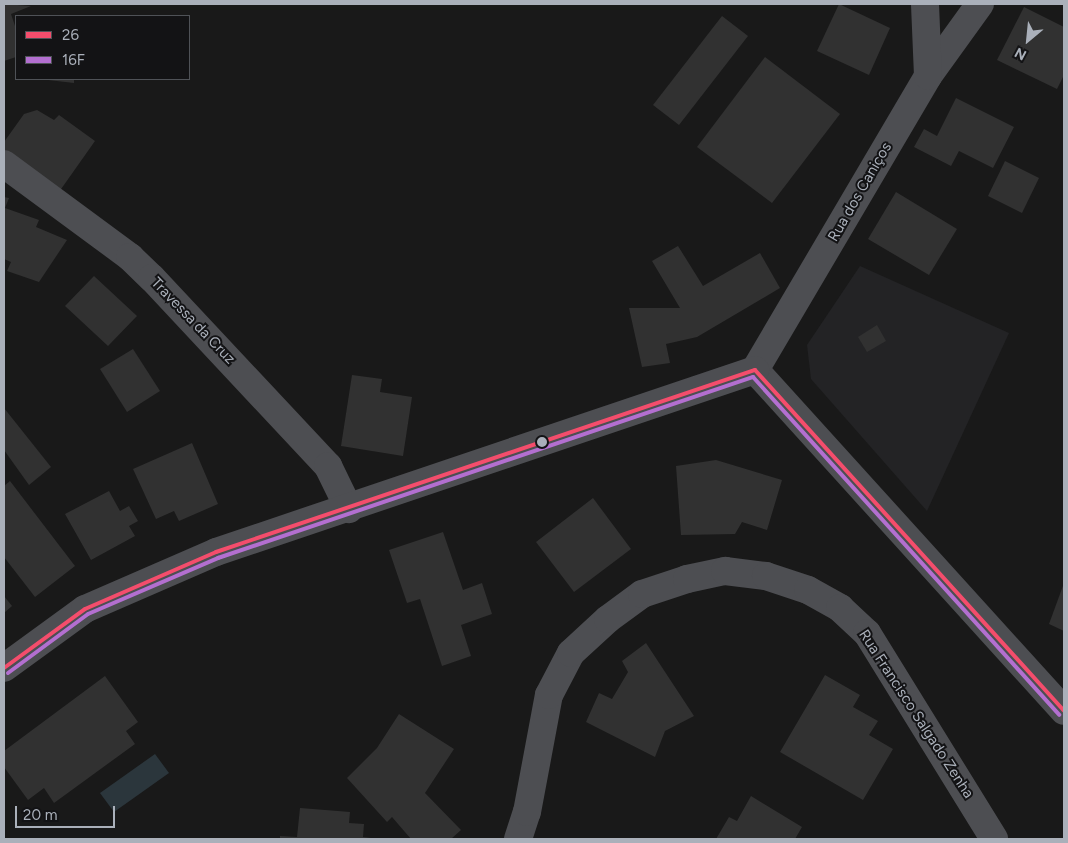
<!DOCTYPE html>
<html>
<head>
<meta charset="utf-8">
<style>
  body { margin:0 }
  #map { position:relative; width:1068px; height:843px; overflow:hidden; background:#191919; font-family:Figtree,sans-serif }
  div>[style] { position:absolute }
  .built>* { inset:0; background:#232325 }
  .water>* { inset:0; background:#2b363c }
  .building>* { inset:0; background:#313131 }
  .minor>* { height:28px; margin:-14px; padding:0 14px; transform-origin:14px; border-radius:14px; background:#4d4e52 }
  .bus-1>* { height:4px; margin:-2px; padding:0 2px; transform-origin:2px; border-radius:2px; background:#f44d6c }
  .bus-2>* { height:4px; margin:-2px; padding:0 2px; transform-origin:2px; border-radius:2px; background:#b36fd0 }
  .dots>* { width:14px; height:14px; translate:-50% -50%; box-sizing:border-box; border:2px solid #131315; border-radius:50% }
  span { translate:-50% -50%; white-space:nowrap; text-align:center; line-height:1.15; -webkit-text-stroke:4px #131315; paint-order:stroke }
  .street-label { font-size:15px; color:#aab0ba }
  .frame { position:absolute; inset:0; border:5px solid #aab0ba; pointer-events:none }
  .legend { position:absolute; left:15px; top:15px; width:175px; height:65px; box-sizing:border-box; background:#131315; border:1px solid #4f5257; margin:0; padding:6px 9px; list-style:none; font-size:15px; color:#aab0ba }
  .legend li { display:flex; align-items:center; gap:10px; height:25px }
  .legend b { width:25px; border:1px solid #4f5257 }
  .north { position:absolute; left:1003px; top:15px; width:50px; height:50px; -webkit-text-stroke:4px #131315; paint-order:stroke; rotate:208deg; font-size:14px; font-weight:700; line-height:20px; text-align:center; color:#aab0ba }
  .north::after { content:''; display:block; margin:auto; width:18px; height:22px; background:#aab0ba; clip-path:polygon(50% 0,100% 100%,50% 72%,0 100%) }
  .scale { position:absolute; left:15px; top:806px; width:100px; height:22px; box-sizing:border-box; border:2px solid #aab0ba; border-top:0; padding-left:6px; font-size:15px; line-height:18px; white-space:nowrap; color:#aab0ba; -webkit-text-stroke:4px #131315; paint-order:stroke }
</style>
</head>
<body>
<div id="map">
  <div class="built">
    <i style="clip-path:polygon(860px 266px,1009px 333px,927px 511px,811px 379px,807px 345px)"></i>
  </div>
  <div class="water">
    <i style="clip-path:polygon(155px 754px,169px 773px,114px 812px,100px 793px)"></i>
  </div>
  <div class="building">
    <i style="clip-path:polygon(4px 4px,31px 6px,11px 14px,16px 29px,16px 57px,4px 61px)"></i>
    <i style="clip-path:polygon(839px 4px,890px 28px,869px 75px,817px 51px)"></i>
    <i style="clip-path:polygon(1024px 7px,1064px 27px,1064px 75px,1057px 89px,997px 60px)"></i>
    <i style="clip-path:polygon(722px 16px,748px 36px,679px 125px,653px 105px)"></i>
    <i style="clip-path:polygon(765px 57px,840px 114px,772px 203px,697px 147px)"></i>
    <i style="clip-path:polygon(48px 79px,74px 79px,74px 83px,48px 80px)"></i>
    <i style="clip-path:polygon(956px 98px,1014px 127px,993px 168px,959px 151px,951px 166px,914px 147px,924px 129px,937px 136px)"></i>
    <i style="clip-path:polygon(37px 110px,54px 120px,59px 115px,95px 141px,59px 192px,4px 153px,4px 142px,24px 114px)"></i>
    <i style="clip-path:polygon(1005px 161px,1039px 178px,1022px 213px,988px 196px)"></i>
    <i style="clip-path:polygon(896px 192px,957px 229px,929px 275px,868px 239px)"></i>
    <i style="clip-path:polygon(4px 197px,9px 198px,5px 208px,39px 220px,36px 227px,67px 240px,39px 282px,7px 271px,11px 262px,4px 259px)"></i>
    <i style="clip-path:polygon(678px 246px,703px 286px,760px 253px,780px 288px,697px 337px,666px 344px,670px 363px,642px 367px,629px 308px,680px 308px,652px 261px)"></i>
    <i style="clip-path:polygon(94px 276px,137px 316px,108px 346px,65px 306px)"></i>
    <i style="clip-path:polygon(877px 325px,886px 341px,867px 352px,858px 337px)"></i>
    <i style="clip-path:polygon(133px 349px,160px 391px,127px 412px,100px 369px)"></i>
    <i style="clip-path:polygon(352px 375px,382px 379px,380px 392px,412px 397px,403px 456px,341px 446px)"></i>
    <i style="clip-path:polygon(4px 408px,51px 467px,29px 485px,4px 450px)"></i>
    <i style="clip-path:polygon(192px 443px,218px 504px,179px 521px,174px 511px,156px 519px,133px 469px)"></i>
    <i style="clip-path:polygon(716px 460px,782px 480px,767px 530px,742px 522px,735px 534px,681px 535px,676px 466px)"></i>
    <i style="clip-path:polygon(10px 481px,75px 566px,35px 597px,4px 557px,4px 486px)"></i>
    <i style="clip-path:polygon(109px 491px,120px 511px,129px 506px,138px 521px,129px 526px,135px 536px,91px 560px,65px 514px)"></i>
    <i style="clip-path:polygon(593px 498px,631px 549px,574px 592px,536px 542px)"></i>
    <i style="clip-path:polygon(443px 532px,463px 590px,482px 583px,492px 614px,461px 625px,471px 656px,442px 666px,420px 599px,407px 603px,389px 550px)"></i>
    <i style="clip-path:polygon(1064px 583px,1064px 631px,1049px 624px)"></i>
    <i style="clip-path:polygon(4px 596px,12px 606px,4px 613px)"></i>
    <i style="clip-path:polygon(646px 643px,694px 716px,665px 731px,655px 757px,586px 722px,599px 693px,612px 699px,628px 672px,622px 661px)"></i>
    <i style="clip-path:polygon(825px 675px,860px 695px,853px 707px,878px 721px,869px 735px,893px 749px,863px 800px,780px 752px)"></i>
    <i style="clip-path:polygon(105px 676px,138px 722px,126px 731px,135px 744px,54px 803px,44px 788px,28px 800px,4px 767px,4px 751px)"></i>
    <i style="clip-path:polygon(399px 714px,454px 749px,425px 793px,461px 830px,451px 839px,411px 839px,392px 817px,387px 822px,347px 778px,377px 748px)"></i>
    <i style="clip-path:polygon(751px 796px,802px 827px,795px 839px,716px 839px,729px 817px,737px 821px)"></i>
    <i style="clip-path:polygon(300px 808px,350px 812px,349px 823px,364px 824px,363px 837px,379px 839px,280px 839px,280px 836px,297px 837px)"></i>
  </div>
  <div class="minor">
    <i style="left:928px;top:76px;width:89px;rotate:-54.2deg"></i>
    <i style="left:4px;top:164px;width:157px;rotate:36.4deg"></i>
    <i style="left:130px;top:257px;width:30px;rotate:44deg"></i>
    <i style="left:152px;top:278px;width:258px;rotate:46.9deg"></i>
    <i style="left:328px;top:466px;width:48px;rotate:64deg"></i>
    <i style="left:755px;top:370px;width:460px;rotate:47.8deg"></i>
    <i style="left:755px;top:370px;width:341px;rotate:-59.5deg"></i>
    <i style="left:928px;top:76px;width:72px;rotate:-92.4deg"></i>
    <i style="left:4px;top:668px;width:100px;rotate:-36.1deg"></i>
    <i style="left:85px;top:609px;width:143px;rotate:-23.5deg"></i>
    <i style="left:216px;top:552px;width:569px;rotate:-18.66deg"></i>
    <i style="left:518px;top:839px;width:28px;rotate:-72deg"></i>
    <i style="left:527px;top:812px;width:119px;rotate:-79.4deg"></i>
    <i style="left:549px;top:695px;width:47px;rotate:-62.4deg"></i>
    <i style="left:571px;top:653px;width:50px;rotate:-42.6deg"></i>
    <i style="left:608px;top:619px;width:42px;rotate:-36.3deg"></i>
    <i style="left:642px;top:594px;width:47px;rotate:-18.4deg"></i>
    <i style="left:687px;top:579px;width:39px;rotate:-12deg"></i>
    <i style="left:725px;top:571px;width:41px;rotate:7deg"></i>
    <i style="left:766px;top:576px;width:44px;rotate:18.4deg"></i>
    <i style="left:808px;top:590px;width:37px;rotate:29deg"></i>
    <i style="left:840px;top:608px;width:37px;rotate:43deg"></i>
    <i style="left:867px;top:633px;width:242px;rotate:58.3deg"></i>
  </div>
  <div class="bus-1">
    <i style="left:755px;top:370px;width:460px;rotate:47.8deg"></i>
    <i style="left:4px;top:668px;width:100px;rotate:-36.1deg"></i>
    <i style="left:85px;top:609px;width:143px;rotate:-23.5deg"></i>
    <i style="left:216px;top:552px;width:569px;rotate:-18.66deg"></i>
  </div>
  <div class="bus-2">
    <i style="left:8px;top:673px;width:99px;rotate:-36.4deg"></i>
    <i style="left:88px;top:614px;width:142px;rotate:-23.3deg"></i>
    <i style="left:218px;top:558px;width:565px;rotate:-18.69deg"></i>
    <i style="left:753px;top:377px;width:456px;rotate:47.8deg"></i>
  </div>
  <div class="dots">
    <i style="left:542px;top:442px;background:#aab0ba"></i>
  </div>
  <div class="street-label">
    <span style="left:860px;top:192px;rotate:-60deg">Rua dos Caniços</span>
    <span style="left:193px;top:321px;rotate:46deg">Travessa da Cruz</span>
    <span style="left:916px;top:714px;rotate:57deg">Rua Francisco Salgado Zenha</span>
  </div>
  <div class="frame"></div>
  <ul class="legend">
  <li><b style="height:6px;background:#f44d6c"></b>26</li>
  <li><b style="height:6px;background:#b36fd0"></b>16F</li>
  </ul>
  <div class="north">N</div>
  <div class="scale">20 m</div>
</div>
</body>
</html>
